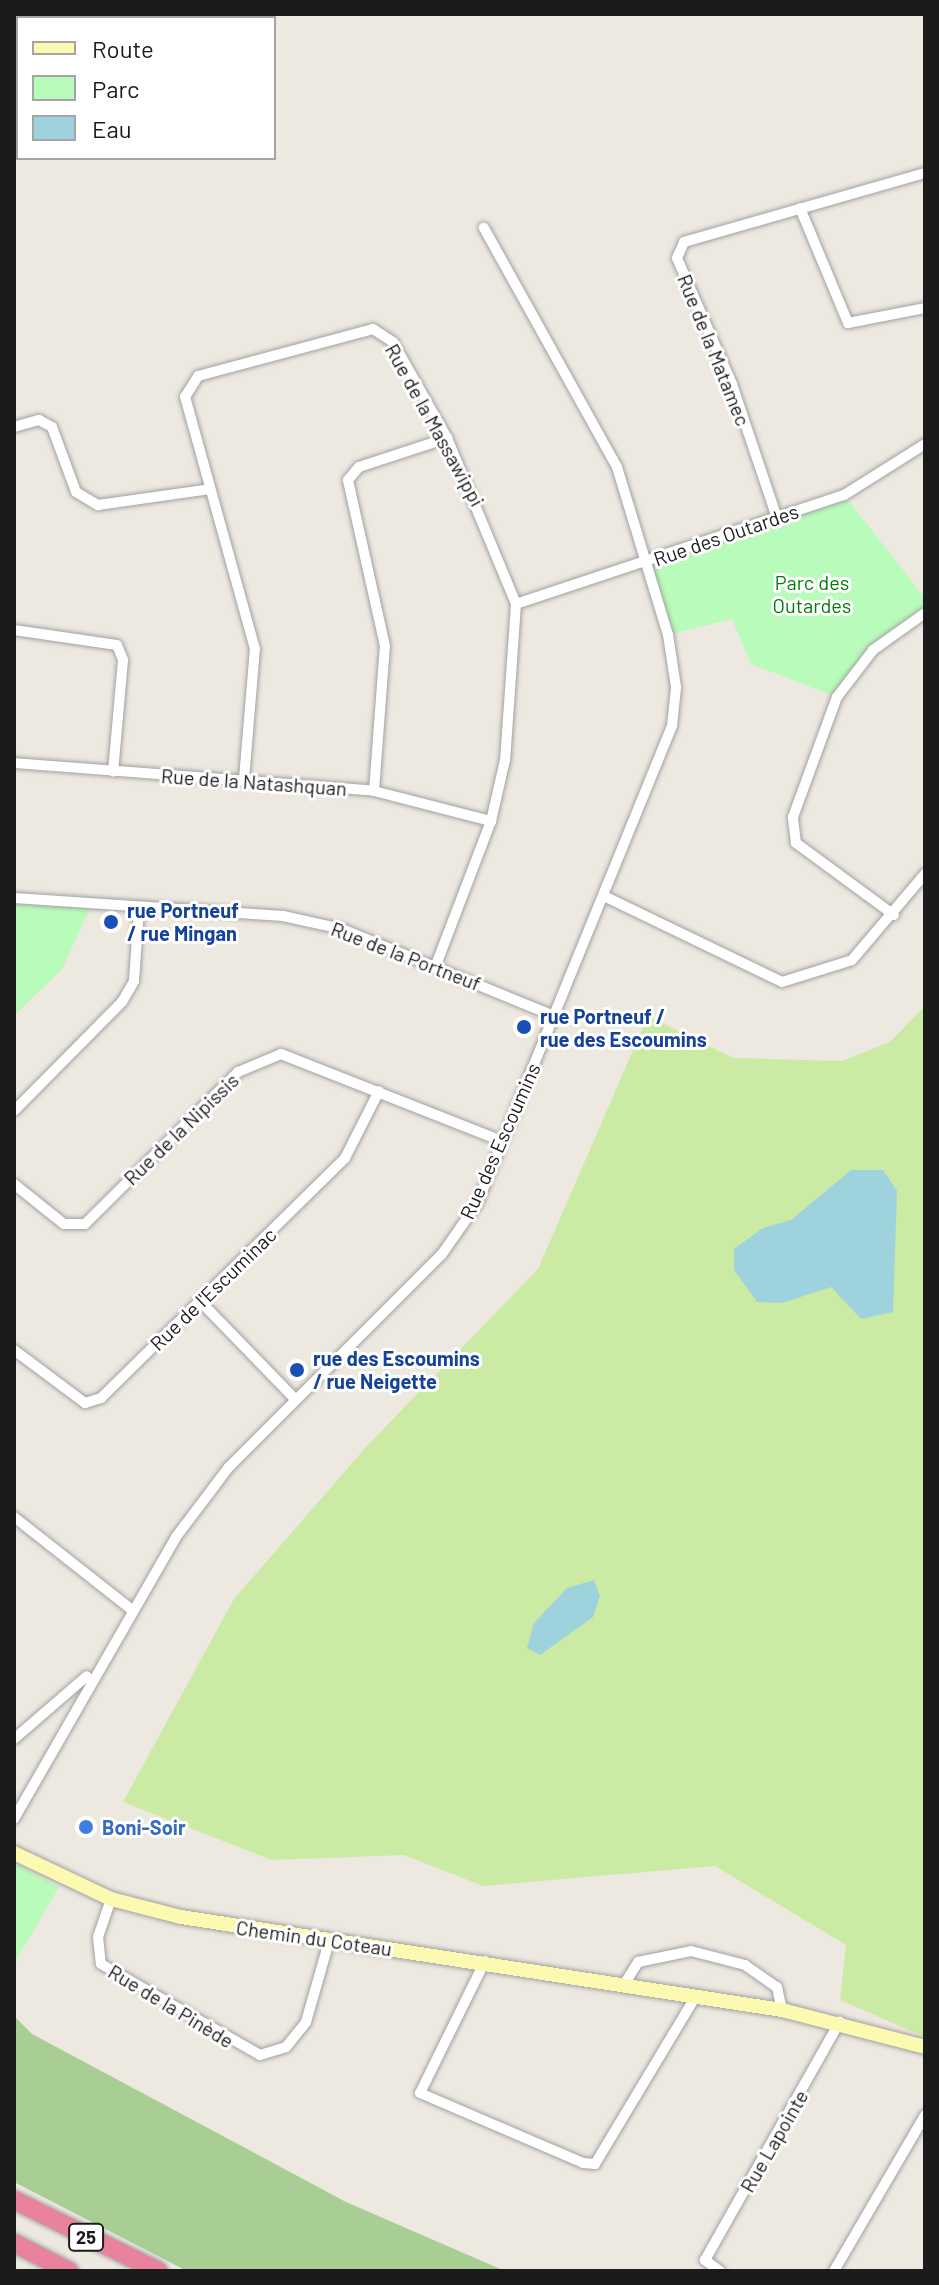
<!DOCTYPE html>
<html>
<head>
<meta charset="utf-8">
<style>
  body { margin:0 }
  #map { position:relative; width:939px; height:2285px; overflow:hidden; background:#ede8e0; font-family:Barlow,sans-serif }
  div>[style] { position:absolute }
  .grass>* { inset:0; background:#cbeaa3 }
  .forest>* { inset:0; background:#a8ce93 }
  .park>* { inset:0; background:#b9fbba }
  .water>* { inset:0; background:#9ed3dd }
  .roads { filter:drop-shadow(0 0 2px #a2a2a2) drop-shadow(0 0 2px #a2a2a2) }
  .street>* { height:10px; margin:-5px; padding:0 5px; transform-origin:5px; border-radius:5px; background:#fff }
  .secondary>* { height:14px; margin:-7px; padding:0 7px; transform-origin:7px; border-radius:7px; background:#fbfab0 }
  .highway>* { height:18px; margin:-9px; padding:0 9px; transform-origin:9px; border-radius:9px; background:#e9839d }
  .dots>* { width:22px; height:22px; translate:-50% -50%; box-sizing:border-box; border:4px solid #fff; border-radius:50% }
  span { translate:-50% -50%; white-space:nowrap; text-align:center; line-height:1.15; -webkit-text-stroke:6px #fff; paint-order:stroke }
  .shield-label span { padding:2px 6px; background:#fff; border:2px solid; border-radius:6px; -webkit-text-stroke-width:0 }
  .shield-label { font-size:18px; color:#1b1b1b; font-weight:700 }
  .street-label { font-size:20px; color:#1b1b1b }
  .park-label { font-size:20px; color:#077b0a }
  .transit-label { font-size:20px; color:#164399; font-weight:700 }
  .left { translate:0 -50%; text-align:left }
  .shop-label { font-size:20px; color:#366cbe; font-weight:700 }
  .frame { position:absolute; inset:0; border:16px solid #1b1b1b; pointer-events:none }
  .legend { position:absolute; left:16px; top:16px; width:260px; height:144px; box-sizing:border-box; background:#fff; border:2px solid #a4a4a4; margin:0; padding:10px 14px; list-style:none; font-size:24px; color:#1b1b1b }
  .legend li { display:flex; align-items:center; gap:16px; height:40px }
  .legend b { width:40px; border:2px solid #a4a4a4 }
</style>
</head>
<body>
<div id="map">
  <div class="grass">
    <i style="clip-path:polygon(925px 1006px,925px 2037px,840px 2000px,846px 1945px,715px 1866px,483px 1886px,404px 1855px,272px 1860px,123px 1802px,234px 1599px,367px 1446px,538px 1269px,648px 1016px,733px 1058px,842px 1061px,890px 1042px)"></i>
  </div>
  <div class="forest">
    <i style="clip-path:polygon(14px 2016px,32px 2034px,346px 2202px,505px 2271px,187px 2271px,14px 2182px)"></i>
  </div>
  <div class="park">
    <i style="clip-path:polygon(844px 495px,925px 598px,925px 613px,873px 650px,837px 697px,751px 664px,732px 619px,668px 635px,644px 564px)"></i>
    <i style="clip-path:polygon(14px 896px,92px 904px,62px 969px,14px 1016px)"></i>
    <i style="clip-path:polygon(14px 1863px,59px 1887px,14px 1964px)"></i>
  </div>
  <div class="water">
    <i style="clip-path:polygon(851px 1170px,883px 1170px,897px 1191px,893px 1312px,861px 1319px,831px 1287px,782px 1303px,757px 1302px,734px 1270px,734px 1249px,763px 1228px,791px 1220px)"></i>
    <i style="clip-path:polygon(594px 1580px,600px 1596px,593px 1617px,540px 1655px,527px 1648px,534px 1623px,567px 1588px)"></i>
  </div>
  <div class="roads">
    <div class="street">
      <i style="left:800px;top:208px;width:125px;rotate:67.3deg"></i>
      <i style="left:848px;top:323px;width:78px;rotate:-11deg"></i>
      <i style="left:14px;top:427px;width:26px;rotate:-16deg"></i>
      <i style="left:39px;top:420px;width:15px;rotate:28deg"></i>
      <i style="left:52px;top:427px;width:69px;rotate:69.7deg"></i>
      <i style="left:76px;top:492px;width:26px;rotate:31deg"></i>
      <i style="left:98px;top:505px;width:113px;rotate:-8.1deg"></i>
      <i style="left:776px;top:515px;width:138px;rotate:-108.6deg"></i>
      <i style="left:732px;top:384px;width:137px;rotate:-113.6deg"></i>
      <i style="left:677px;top:258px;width:17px;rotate:-66deg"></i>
      <i style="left:684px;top:242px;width:251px;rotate:-16deg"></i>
      <i style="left:516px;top:604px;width:346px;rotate:-18.4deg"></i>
      <i style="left:844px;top:495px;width:96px;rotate:-32.2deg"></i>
      <i style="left:14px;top:630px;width:104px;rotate:8.3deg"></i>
      <i style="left:117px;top:645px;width:16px;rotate:68deg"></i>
      <i style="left:123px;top:660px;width:112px;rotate:95.1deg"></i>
      <i style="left:14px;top:763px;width:361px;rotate:4.4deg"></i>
      <i style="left:374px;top:791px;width:121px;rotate:14.4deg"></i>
      <i style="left:244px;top:779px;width:130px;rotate:-85.2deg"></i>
      <i style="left:255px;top:649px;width:262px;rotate:-105.5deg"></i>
      <i style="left:185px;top:397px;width:25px;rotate:-58deg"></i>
      <i style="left:198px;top:376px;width:181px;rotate:-15deg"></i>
      <i style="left:373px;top:329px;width:24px;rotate:33deg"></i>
      <i style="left:393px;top:342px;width:110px;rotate:60.6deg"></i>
      <i style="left:447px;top:438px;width:180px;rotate:67.4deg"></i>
      <i style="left:516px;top:604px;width:156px;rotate:94deg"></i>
      <i style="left:505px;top:760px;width:63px;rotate:102.9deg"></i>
      <i style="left:491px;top:821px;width:154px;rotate:110.9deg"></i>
      <i style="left:374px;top:791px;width:145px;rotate:-85.7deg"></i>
      <i style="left:385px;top:646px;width:170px;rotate:-102.6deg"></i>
      <i style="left:348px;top:480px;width:17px;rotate:-50deg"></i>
      <i style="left:359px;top:467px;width:93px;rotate:-18.2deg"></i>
      <i style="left:606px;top:897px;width:195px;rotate:25.8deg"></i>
      <i style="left:782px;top:982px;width:73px;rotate:-17.4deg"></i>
      <i style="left:852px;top:960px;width:113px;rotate:-49.7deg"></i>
      <i style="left:14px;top:898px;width:270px;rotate:3.8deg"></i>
      <i style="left:283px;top:916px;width:60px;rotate:12.4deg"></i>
      <i style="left:342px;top:929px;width:229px;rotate:22.3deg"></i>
      <i style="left:894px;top:915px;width:122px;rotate:-143.7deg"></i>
      <i style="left:796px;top:843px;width:26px;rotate:-97deg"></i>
      <i style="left:793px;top:817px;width:128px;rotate:-69.9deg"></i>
      <i style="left:837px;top:697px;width:59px;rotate:-52.5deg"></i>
      <i style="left:873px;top:650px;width:64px;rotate:-35.4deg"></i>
      <i style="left:14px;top:1111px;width:153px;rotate:-45.3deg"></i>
      <i style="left:122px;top:1002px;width:24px;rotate:-60deg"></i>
      <i style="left:134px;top:981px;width:72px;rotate:-86deg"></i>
      <i style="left:14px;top:1184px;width:64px;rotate:38.7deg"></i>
      <i style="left:64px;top:1224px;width:21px"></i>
      <i style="left:85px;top:1224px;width:216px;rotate:-44.8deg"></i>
      <i style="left:238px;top:1072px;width:47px;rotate:-22.7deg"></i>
      <i style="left:281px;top:1054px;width:238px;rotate:21.5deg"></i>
      <i style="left:200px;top:1301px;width:135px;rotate:45.9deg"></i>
      <i style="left:14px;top:1350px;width:89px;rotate:36.7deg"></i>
      <i style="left:85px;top:1403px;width:17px;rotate:-17deg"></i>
      <i style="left:101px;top:1398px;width:342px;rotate:-44.5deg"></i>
      <i style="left:345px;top:1158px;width:75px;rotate:-63.1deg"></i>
      <i style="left:14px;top:1517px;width:149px;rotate:38.2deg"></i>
      <i style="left:14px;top:1739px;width:96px;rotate:-40.8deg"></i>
      <i style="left:14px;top:1819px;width:325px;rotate:-60.1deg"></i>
      <i style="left:176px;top:1537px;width:88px;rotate:-52.9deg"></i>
      <i style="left:229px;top:1467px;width:301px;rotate:-45deg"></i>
      <i style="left:442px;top:1254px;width:61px;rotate:-55deg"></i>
      <i style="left:477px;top:1204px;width:516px;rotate:-67.81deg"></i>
      <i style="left:672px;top:726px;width:39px;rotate:-84deg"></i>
      <i style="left:676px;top:687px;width:53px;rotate:-98.7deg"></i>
      <i style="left:668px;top:635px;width:176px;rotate:-106.9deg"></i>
      <i style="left:617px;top:467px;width:274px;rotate:-119.1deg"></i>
      <i style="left:111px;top:1899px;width:40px;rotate:108.9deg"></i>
      <i style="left:98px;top:1937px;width:27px;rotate:84deg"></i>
      <i style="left:101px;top:1964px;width:183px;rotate:29.8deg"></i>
      <i style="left:260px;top:2055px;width:27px;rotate:-17deg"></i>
      <i style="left:286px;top:2047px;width:32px;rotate:-51deg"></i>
      <i style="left:306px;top:2022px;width:83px;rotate:-74deg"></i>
      <i style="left:485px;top:1961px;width:147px;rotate:116.2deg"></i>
      <i style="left:420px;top:2093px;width:177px;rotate:23.2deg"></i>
      <i style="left:583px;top:2163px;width:12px;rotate:5deg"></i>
      <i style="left:595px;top:2164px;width:196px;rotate:-59deg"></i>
      <i style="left:625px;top:1983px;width:25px;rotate:-58deg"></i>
      <i style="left:638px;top:1962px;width:54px;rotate:-11.7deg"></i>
      <i style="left:691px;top:1951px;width:56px;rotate:14.5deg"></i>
      <i style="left:745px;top:1965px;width:39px;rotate:35deg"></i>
      <i style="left:777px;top:1987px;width:24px;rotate:78deg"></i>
      <i style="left:720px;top:2271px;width:19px;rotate:-144deg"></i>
      <i style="left:705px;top:2260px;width:274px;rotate:-60.5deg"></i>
      <i style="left:834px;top:2271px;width:181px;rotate:-59.7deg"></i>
    </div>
    <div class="secondary">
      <i style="left:14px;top:1853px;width:107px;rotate:25.4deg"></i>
      <i style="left:111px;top:1899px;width:72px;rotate:14.4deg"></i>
      <i style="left:181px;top:1917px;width:608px;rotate:8.8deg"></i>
      <i style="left:782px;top:2010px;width:148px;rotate:14.5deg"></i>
    </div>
    <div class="highway">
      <i style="left:14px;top:2200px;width:161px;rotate:26.2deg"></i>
      <i style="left:14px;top:2243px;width:62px;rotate:27deg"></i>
    </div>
  </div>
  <div class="dots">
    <i style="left:111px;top:922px;background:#1a4fb4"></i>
    <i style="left:524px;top:1027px;background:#1a4fb4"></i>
    <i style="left:297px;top:1370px;background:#1a4fb4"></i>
    <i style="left:86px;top:1827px;background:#3f7fe0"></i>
  </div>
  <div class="shield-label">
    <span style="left:86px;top:2237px">25</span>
  </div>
  <div class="street-label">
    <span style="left:714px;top:350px;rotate:68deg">Rue de la Matamec</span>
    <span style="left:435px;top:425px;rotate:61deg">Rue de la Massawippi</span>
    <span style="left:726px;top:535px;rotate:-19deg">Rue des Outardes</span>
    <span style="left:254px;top:782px;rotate:4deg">Rue de la Natashquan</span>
    <span style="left:406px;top:956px;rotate:21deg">Rue de la Portneuf</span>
    <span style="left:181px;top:1129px;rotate:-44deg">Rue de la Nipissis</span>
    <span style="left:500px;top:1141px;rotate:-66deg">Rue des Escoumins</span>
    <span style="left:213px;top:1289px;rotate:-44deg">Rue de l'Escuminac</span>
    <span style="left:314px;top:1938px;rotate:8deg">Chemin du Coteau</span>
    <span style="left:171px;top:2006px;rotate:31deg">Rue de la Pinède</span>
    <span style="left:774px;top:2141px;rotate:-60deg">Rue Lapointe</span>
  </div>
  <div class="park-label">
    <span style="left:812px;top:594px">Parc des<br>Outardes</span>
  </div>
  <div class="transit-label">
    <span class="left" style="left:127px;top:922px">rue Portneuf<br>/ rue Mingan</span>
    <span class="left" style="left:540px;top:1028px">rue Portneuf /<br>rue des Escoumins</span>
    <span class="left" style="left:313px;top:1370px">rue des Escoumins<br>/ rue Neigette</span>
  </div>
  <div class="shop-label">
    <span class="left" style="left:102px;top:1827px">Boni-Soir</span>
  </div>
  <div class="frame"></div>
  <ul class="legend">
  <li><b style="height:10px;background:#fbfab0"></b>Route</li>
  <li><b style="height:22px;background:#b9fbba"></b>Parc</li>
  <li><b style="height:22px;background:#9ed3dd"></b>Eau</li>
  </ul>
</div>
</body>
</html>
